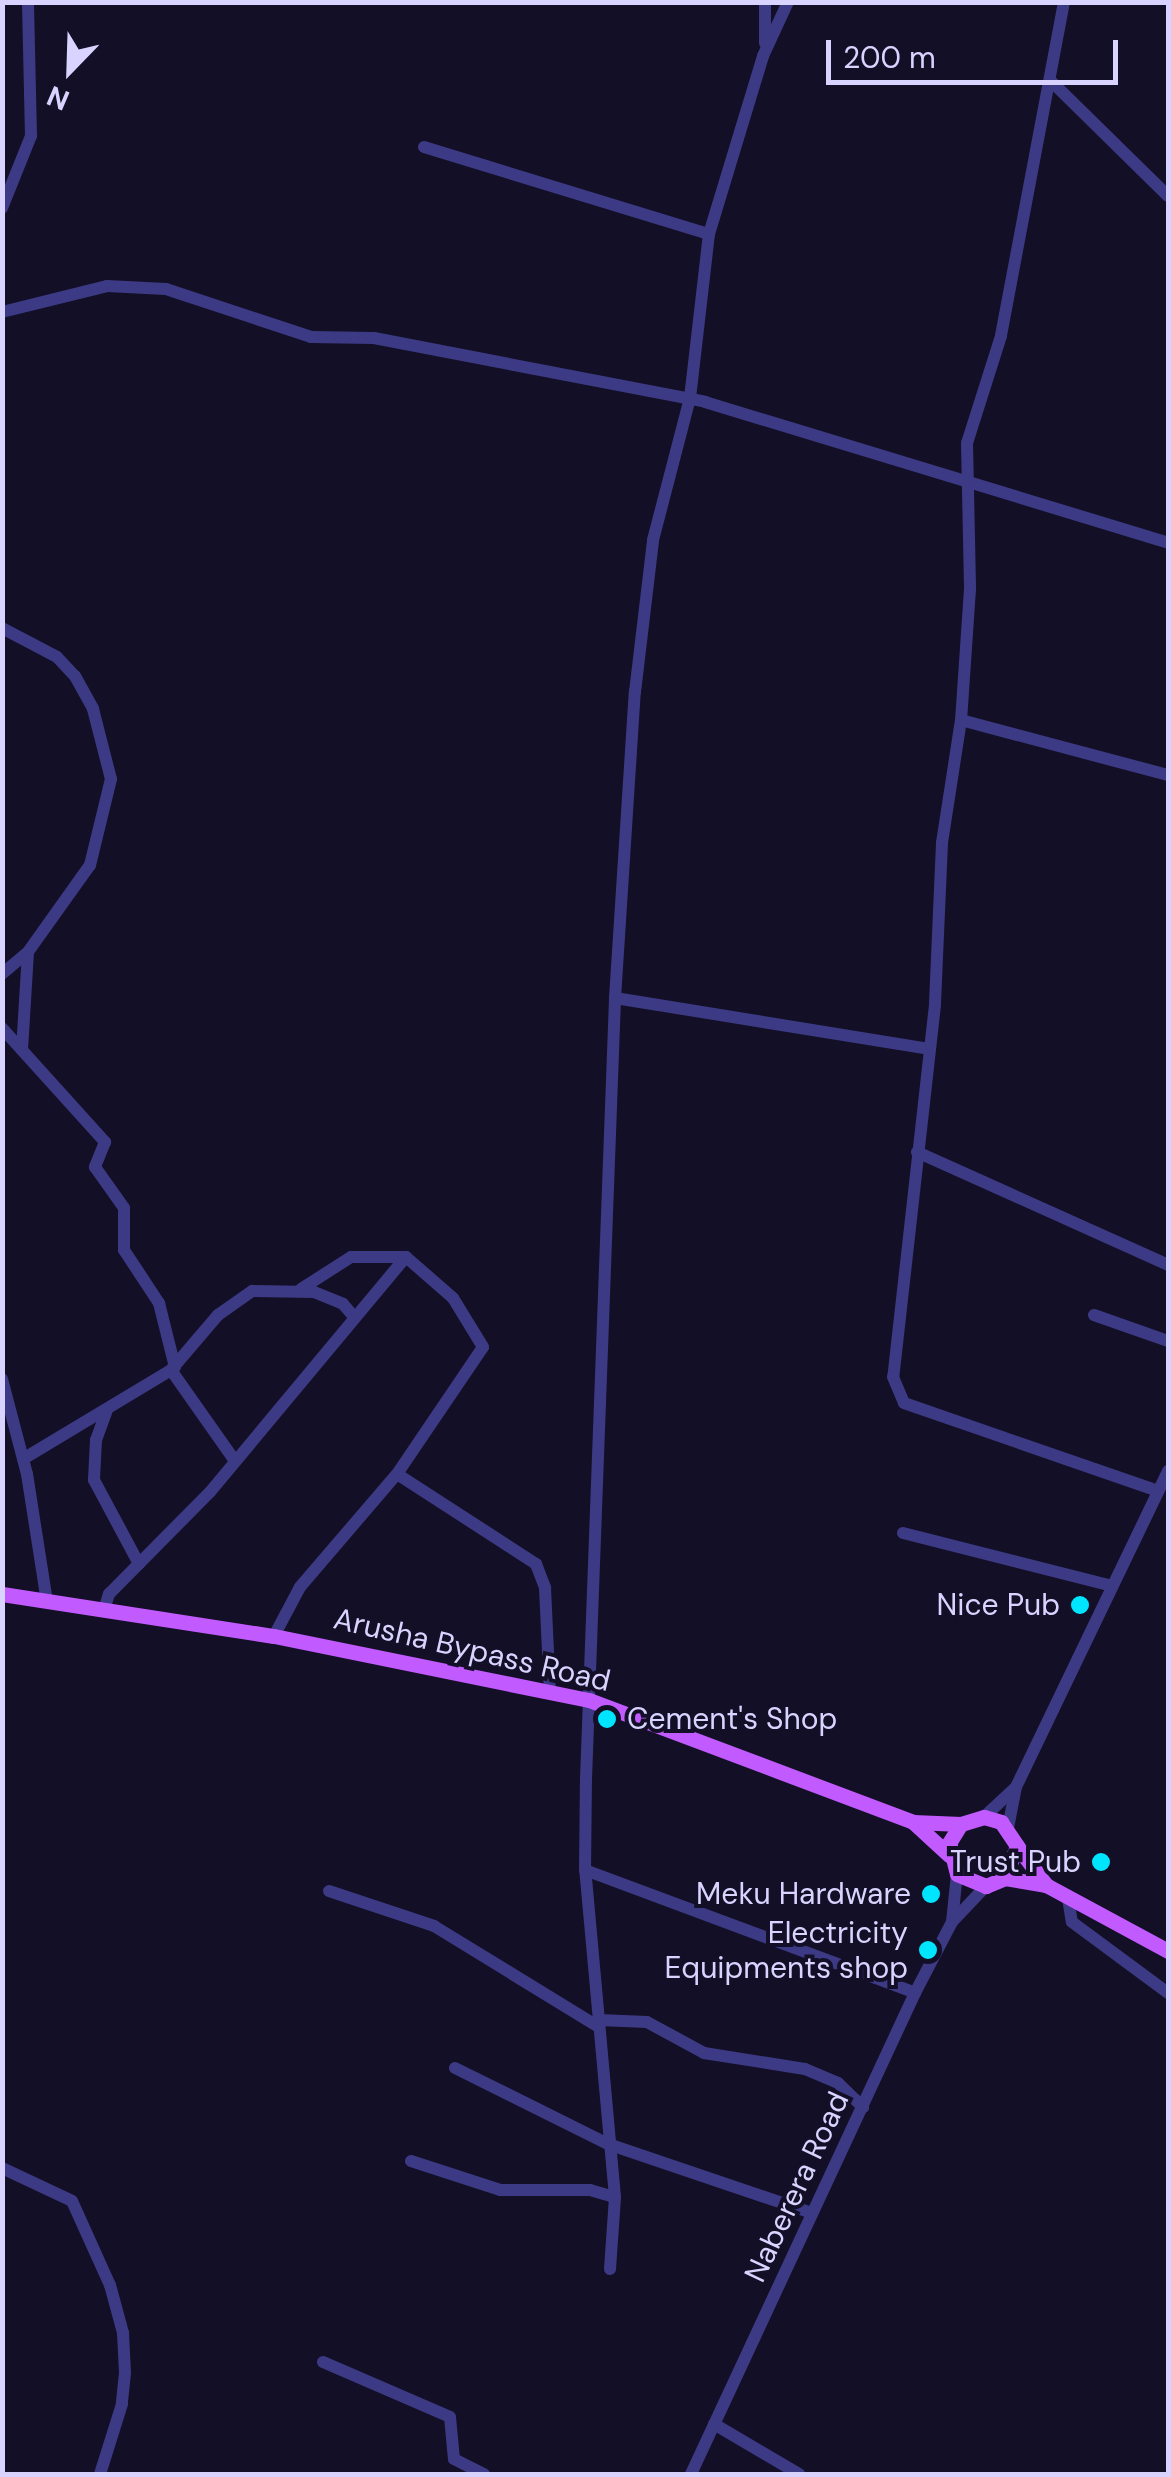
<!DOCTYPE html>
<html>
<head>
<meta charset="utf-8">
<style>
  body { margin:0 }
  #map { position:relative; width:1171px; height:2477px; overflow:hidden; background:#130f26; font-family:"DM Sans",sans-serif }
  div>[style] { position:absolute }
  .minor>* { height:12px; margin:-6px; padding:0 6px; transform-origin:6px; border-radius:6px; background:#3d3a85 }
  .major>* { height:15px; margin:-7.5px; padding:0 7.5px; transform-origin:7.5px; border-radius:7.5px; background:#c25bff }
  .dots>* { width:28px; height:28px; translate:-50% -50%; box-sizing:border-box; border:5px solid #130f26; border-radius:50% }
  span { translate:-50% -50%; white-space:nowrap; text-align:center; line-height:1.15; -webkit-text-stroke:8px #130f26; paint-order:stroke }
  .poi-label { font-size:30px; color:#d9d4ff }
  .right { translate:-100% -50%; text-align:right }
  .left { translate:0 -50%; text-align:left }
  .street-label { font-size:30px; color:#d9d4ff }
  .frame { position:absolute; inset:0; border:5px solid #d9d4ff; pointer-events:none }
  .north { position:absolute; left:20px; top:20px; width:100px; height:100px; -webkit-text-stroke:8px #130f26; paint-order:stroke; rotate:203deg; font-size:28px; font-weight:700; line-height:40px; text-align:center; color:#d9d4ff }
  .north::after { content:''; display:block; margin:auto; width:35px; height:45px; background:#d9d4ff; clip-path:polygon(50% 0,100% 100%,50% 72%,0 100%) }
  .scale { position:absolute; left:826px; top:40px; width:292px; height:45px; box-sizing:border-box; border:5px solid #d9d4ff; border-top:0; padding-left:12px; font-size:30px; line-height:35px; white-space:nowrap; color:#d9d4ff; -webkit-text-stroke:8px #130f26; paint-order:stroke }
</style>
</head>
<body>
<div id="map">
  <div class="minor">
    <i style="left:1064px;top:2px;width:340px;rotate:100.7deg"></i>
    <i style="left:1001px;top:336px;width:112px;rotate:107.6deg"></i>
    <i style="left:967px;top:443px;width:146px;rotate:88.8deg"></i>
    <i style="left:970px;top:589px;width:131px;rotate:93.9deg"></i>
    <i style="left:961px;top:720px;width:124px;rotate:98.8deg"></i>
    <i style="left:942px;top:843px;width:162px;rotate:92.5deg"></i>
    <i style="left:935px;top:1005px;width:374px;rotate:96.4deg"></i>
    <i style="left:893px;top:1377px;width:28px;rotate:67deg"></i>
    <i style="left:904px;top:1403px;width:269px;rotate:19.1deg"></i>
    <i style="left:765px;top:43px;width:41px;rotate:-90deg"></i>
    <i style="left:1053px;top:83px;width:161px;rotate:44.5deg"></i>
    <i style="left:424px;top:147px;width:298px;rotate:17deg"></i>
    <i style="left:2px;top:208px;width:78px;rotate:-68.1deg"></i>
    <i style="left:31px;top:136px;width:134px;rotate:-91.3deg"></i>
    <i style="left:2px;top:312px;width:108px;rotate:-13.9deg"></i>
    <i style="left:107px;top:286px;width:59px;rotate:2.9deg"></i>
    <i style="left:166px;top:289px;width:153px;rotate:18.3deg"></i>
    <i style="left:311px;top:337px;width:63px;rotate:0.9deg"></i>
    <i style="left:374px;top:338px;width:337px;rotate:10.9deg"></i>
    <i style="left:705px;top:402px;width:484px;rotate:16.9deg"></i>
    <i style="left:2px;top:628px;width:62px;rotate:27.8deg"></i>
    <i style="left:57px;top:657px;width:26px;rotate:47deg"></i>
    <i style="left:75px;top:676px;width:38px;rotate:61deg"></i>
    <i style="left:93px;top:709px;width:72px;rotate:75.6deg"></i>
    <i style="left:111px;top:779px;width:89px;rotate:103.7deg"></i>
    <i style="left:90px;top:865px;width:107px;rotate:125.5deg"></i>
    <i style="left:28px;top:952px;width:34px;rotate:140deg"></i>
    <i style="left:961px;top:720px;width:214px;rotate:14.9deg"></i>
    <i style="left:615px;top:998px;width:318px;rotate:9.2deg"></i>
    <i style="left:2px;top:1028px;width:154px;rotate:47.9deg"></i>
    <i style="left:105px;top:1142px;width:27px;rotate:112deg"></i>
    <i style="left:95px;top:1167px;width:50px;rotate:54.7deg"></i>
    <i style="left:124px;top:1208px;width:42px;rotate:90deg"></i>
    <i style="left:124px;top:1250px;width:64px;rotate:56.6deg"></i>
    <i style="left:159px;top:1303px;width:66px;rotate:76deg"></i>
    <i style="left:22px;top:1050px;width:98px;rotate:-86.5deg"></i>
    <i style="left:917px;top:1152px;width:275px;rotate:24.2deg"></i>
    <i style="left:1094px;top:1315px;width:78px;rotate:19.4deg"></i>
    <i style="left:171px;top:1370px;width:111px;rotate:54.9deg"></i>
    <i style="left:2px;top:1379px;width:98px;rotate:75.3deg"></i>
    <i style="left:27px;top:1474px;width:129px;rotate:81.1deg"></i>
    <i style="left:107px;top:1410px;width:32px;rotate:110deg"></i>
    <i style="left:96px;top:1440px;width:40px;rotate:92.9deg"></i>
    <i style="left:94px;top:1480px;width:95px;rotate:61.8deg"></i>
    <i style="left:23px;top:1459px;width:173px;rotate:-31deg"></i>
    <i style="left:171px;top:1370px;width:72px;rotate:-49.5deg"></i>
    <i style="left:218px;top:1315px;width:42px;rotate:-35.2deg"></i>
    <i style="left:252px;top:1291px;width:62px;rotate:0.9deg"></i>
    <i style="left:314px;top:1292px;width:31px;rotate:22deg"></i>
    <i style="left:343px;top:1304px;width:18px;rotate:49deg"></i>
    <i style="left:397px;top:1474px;width:166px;rotate:32.9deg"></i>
    <i style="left:536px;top:1564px;width:26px;rotate:69deg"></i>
    <i style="left:545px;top:1588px;width:105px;rotate:87.3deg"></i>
    <i style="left:903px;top:1533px;width:216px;rotate:14.2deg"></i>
    <i style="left:104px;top:1610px;width:17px;rotate:-73deg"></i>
    <i style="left:109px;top:1594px;width:144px;rotate:-45.3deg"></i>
    <i style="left:210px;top:1492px;width:306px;rotate:-50.2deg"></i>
    <i style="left:274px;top:1636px;width:55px;rotate:-62deg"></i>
    <i style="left:300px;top:1587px;width:149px;rotate:-49.4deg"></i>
    <i style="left:397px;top:1474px;width:153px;rotate:-55.9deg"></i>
    <i style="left:483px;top:1347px;width:57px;rotate:-121.5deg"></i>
    <i style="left:453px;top:1298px;width:62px;rotate:-138.9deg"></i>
    <i style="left:406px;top:1257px;width:55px;rotate:180deg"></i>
    <i style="left:351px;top:1257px;width:59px;rotate:147.4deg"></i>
    <i style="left:984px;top:1817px;width:42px;rotate:-43.1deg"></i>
    <i style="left:1008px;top:1828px;width:42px;rotate:-79deg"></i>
    <i style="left:1016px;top:1787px;width:351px;rotate:-64.3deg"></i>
    <i style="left:585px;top:1870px;width:352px;rotate:20.4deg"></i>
    <i style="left:329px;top:1891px;width:111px;rotate:18.4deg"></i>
    <i style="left:434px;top:1926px;width:193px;rotate:31.5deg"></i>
    <i style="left:1068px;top:1898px;width:24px;rotate:81deg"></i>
    <i style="left:1072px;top:1922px;width:119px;rotate:36.5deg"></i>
    <i style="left:952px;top:1922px;width:48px;rotate:-84.1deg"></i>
    <i style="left:599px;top:2020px;width:48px;rotate:2.4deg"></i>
    <i style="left:647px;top:2022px;width:65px;rotate:28.5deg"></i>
    <i style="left:704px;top:2053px;width:102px;rotate:9deg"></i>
    <i style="left:805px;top:2069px;width:36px;rotate:23deg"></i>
    <i style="left:838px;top:2083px;width:35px;rotate:44deg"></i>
    <i style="left:455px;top:2068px;width:171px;rotate:26.4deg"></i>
    <i style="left:608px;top:2144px;width:215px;rotate:18.7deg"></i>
    <i style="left:411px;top:2161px;width:94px;rotate:18deg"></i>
    <i style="left:500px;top:2190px;width:90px"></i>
    <i style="left:590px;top:2190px;width:26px;rotate:16deg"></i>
    <i style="left:2px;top:2168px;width:77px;rotate:25.2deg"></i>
    <i style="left:72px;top:2201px;width:92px;rotate:65.7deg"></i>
    <i style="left:110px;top:2285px;width:50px;rotate:74.8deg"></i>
    <i style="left:123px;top:2333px;width:40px;rotate:87.1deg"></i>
    <i style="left:125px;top:2373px;width:31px;rotate:96deg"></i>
    <i style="left:122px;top:2404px;width:73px;rotate:107.4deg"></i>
    <i style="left:610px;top:2269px;width:72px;rotate:-86deg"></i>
    <i style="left:615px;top:2197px;width:328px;rotate:-95.2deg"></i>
    <i style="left:585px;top:1870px;width:91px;rotate:-89.4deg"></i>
    <i style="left:586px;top:1779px;width:782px;rotate:-87.87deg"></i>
    <i style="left:615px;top:998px;width:307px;rotate:-86.3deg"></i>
    <i style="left:635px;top:692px;width:153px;rotate:-83.2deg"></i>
    <i style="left:653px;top:540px;width:147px;rotate:-75.4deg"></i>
    <i style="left:690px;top:398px;width:165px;rotate:-83.4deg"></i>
    <i style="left:709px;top:234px;width:186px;rotate:-73.1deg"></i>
    <i style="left:763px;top:56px;width:60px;rotate:-65.2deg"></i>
    <i style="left:323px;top:2362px;width:138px;rotate:23.4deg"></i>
    <i style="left:450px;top:2417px;width:42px;rotate:84.6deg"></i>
    <i style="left:454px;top:2459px;width:34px;rotate:27deg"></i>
    <i style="left:714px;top:2424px;width:99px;rotate:30.5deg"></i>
    <i style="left:691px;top:2474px;width:531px;rotate:-65.03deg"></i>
    <i style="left:915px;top:1993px;width:80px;rotate:-62.5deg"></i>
    <i style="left:952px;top:1922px;width:50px;rotate:-46.6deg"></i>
  </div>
  <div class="major">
    <i style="left:2px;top:1594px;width:275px;rotate:8.8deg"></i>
    <i style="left:274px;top:1636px;width:321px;rotate:11.5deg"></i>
    <i style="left:589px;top:1700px;width:346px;rotate:20.6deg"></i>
    <i style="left:913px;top:1822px;width:48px;rotate:2.4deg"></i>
    <i style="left:961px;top:1824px;width:24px;rotate:-17deg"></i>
    <i style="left:984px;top:1817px;width:18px;rotate:16deg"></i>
    <i style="left:1001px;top:1822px;width:29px;rotate:56deg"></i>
    <i style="left:1017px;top:1846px;width:34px;rotate:111deg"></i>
    <i style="left:1005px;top:1878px;width:21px;rotate:157deg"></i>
    <i style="left:986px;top:1886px;width:31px;rotate:-158deg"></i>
    <i style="left:957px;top:1874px;width:32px;rotate:-104deg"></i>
    <i style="left:949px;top:1843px;width:22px;rotate:-58deg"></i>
    <i style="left:913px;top:1822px;width:49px;rotate:42.5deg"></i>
    <i style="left:1017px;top:1846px;width:49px;rotate:53.4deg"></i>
    <i style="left:1005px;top:1878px;width:42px;rotate:9.7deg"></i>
    <i style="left:1046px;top:1885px;width:139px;rotate:28.4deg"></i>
  </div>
  <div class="dots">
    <i style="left:1080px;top:1605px;background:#00e5ff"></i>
    <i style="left:607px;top:1719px;background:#00e5ff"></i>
    <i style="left:1101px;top:1862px;background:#00e5ff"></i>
    <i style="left:931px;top:1894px;background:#00e5ff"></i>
    <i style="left:928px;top:1950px;background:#00e5ff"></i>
  </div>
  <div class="poi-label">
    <span class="right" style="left:1060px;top:1605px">Nice Pub</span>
    <span class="left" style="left:627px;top:1719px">Cement's Shop</span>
    <span class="right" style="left:1081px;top:1862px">Trust Pub</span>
    <span class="right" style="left:911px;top:1894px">Meku Hardware</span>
    <span class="right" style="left:908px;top:1950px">Electricity<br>Equipments shop</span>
  </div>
  <div class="street-label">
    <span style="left:472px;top:1650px;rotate:13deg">Arusha Bypass Road</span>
    <span style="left:797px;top:2187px;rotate:-65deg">Naberera Road</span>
  </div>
  <div class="frame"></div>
  <div class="north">N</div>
  <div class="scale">200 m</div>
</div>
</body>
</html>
